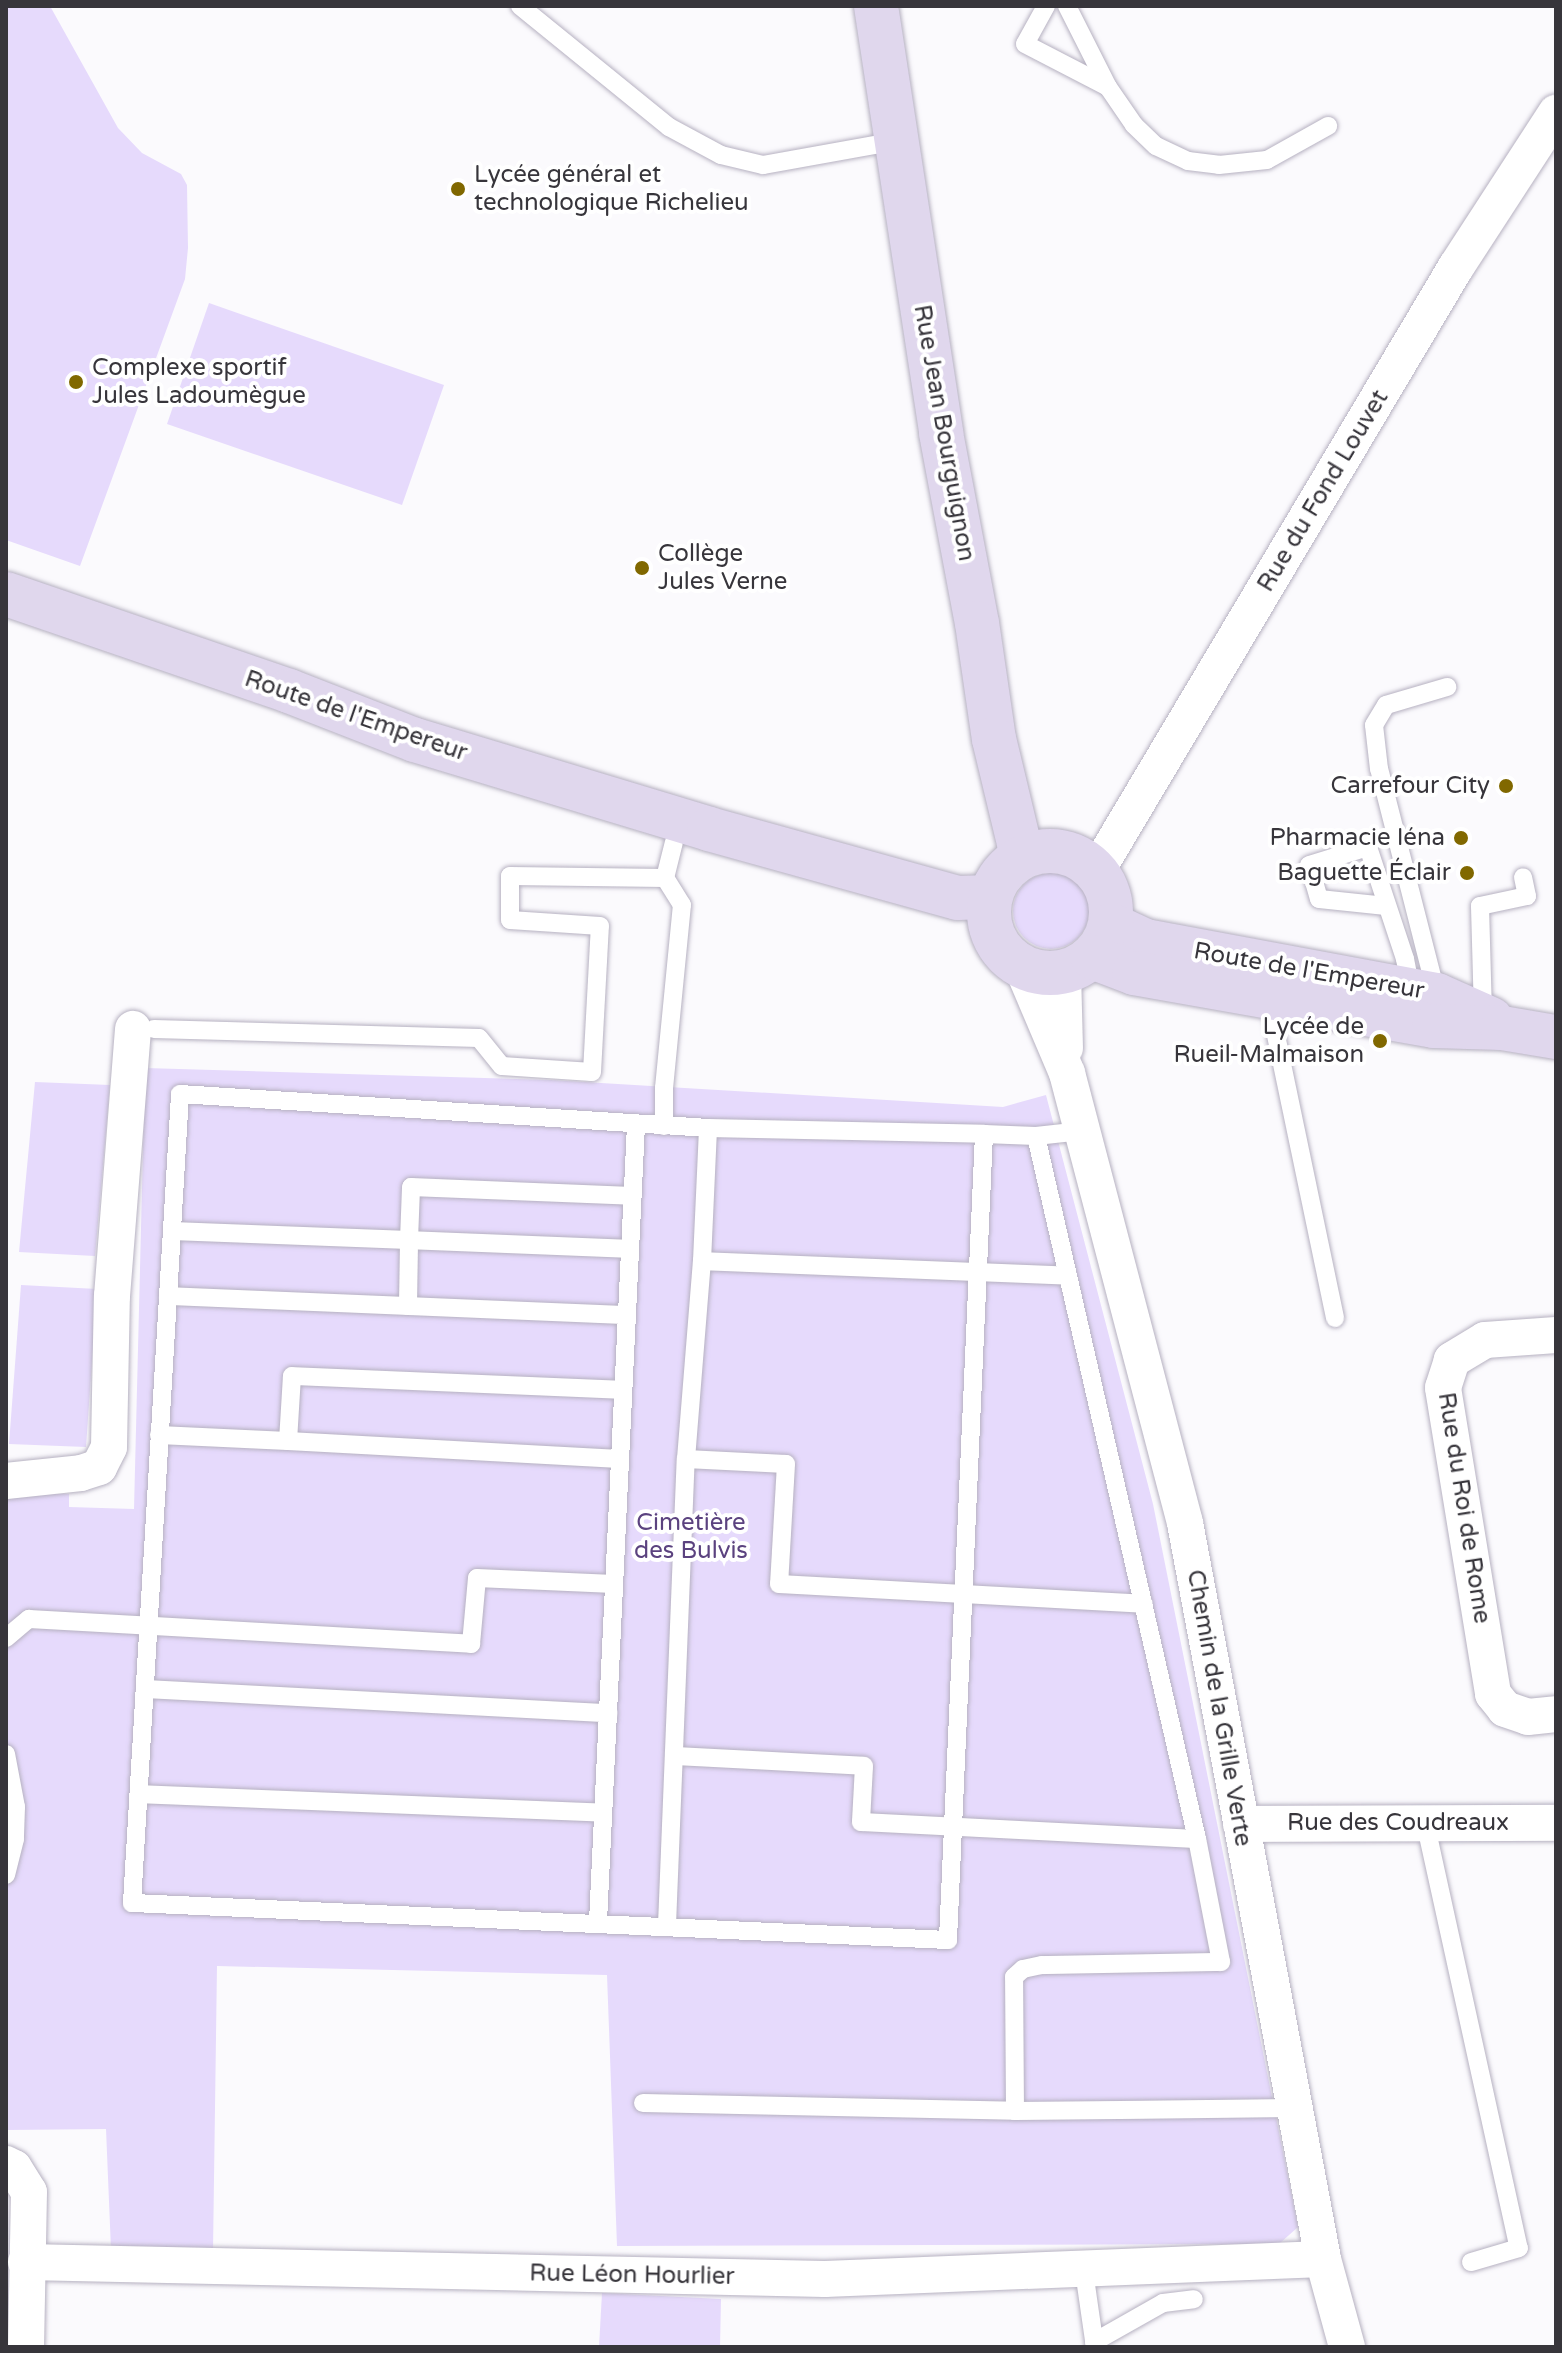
<!DOCTYPE html>
<html>
<head>
<meta charset="utf-8">
<style>
  body { margin:0 }
  #map { position:relative; width:1562px; height:2353px; overflow:hidden; background:#fbfafd; font-family:"Varela Round",sans-serif }
  div>[style] { position:absolute }
  .green>* { inset:0; background:#e6dafc }
  .round { border-radius:50% }
  .roads { filter:drop-shadow(0 0 2px #b6b1c1) drop-shadow(0 0 2px #b6b1c1) }
  .lane>* { height:18px; margin:-9px; padding:0 9px; transform-origin:9px; border-radius:9px; background:#fff }
  .street>* { height:36px; margin:-18px; padding:0 18px; transform-origin:18px; border-radius:18px; background:#fff }
  .secondary>* { height:44px; margin:-22px; padding:0 22px; transform-origin:22px; border-radius:22px; background:#e0d7ed }
  .secondary>.ring { margin:-22px; padding:0; box-sizing:content-box; background:none; border:44px solid #e0d7ed; border-radius:50% }
  .dots>* { width:22px; height:22px; translate:-50% -50%; box-sizing:border-box; border:4px solid #fff; border-radius:50% }
  span { translate:-50% -50%; white-space:nowrap; text-align:center; line-height:1.15; -webkit-text-stroke:8px #fff; paint-order:stroke }
  .poi-label { font-size:24px; color:#37353b }
  .left { translate:0 -50%; text-align:left }
  .right { translate:-100% -50%; text-align:right }
  .street-label { font-size:24px; color:#37353b }
  .park-label { font-size:24px; color:#5b427f }
  .frame { position:absolute; inset:0; border:8px solid #37353b; pointer-events:none }
</style>
</head>
<body>
<div id="map">
  <div class="green">
    <i style="clip-path:polygon(6px 6px,50px 6px,118px 128px,142px 153px,181px 174px,187px 185px,188px 248px,185px 279px,80px 566px,6px 540px)"></i>
    <i style="clip-path:polygon(209px 303px,444px 385px,402px 505px,167px 424px)"></i>
    <i class="round" style="left:1013px;top:873px;width:76px;height:76px"></i>
    <i style="clip-path:polygon(145px 1068px,551px 1080px,1003px 1107px,1046px 1095px,1153px 1504px,1298px 2227px,1279px 2244px,617px 2246px,607px 1975px,217px 1966px,213px 2251px,111px 2250px,106px 2129px,6px 2130px,6px 1493px,69px 1494px,69px 1507px,134px 1509px)"></i>
    <i style="clip-path:polygon(35px 1082px,110px 1085px,95px 1256px,19px 1252px)"></i>
    <i style="clip-path:polygon(21px 1285px,97px 1289px,86px 1447px,9px 1444px)"></i>
    <i style="clip-path:polygon(602px 2293px,721px 2299px,720px 2347px,599px 2347px)"></i>
  </div>
  <div class="roads">
    <div class="lane">
      <i style="left:520px;top:6px;width:192px;rotate:39.1deg"></i>
      <i style="left:669px;top:127px;width:59px;rotate:28.3deg"></i>
      <i style="left:721px;top:155px;width:43px;rotate:13.4deg"></i>
      <i style="left:763px;top:165px;width:136px;rotate:-10.2deg"></i>
      <i style="left:1046px;top:6px;width:43px;rotate:118.9deg"></i>
      <i style="left:1025px;top:44px;width:93px;rotate:27.4deg"></i>
      <i style="left:1067px;top:6px;width:91px;rotate:63.2deg"></i>
      <i style="left:1108px;top:87px;width:46px;rotate:55.6deg"></i>
      <i style="left:1134px;top:125px;width:30px;rotate:44deg"></i>
      <i style="left:1156px;top:146px;width:35px;rotate:25deg"></i>
      <i style="left:1188px;top:161px;width:31px;rotate:7deg"></i>
      <i style="left:1219px;top:165px;width:48px;rotate:-5.9deg"></i>
      <i style="left:1267px;top:160px;width:70px;rotate:-29.1deg"></i>
      <i style="left:1386px;top:906px;width:67px;rotate:-174deg"></i>
      <i style="left:1319px;top:899px;width:35px;rotate:-106deg"></i>
      <i style="left:1309px;top:865px;width:62px;rotate:-17deg"></i>
      <i style="left:1368px;top:847px;width:118px;rotate:71.7deg"></i>
      <i style="left:1405px;top:959px;width:31px;rotate:79deg"></i>
      <i style="left:1436px;top:992px;width:230px;rotate:-104.3deg"></i>
      <i style="left:1379px;top:769px;width:44px;rotate:-96.5deg"></i>
      <i style="left:1374px;top:725px;width:23px;rotate:-59deg"></i>
      <i style="left:1386px;top:705px;width:64px;rotate:-16.4deg"></i>
      <i style="left:1268px;top:997px;width:328px;rotate:78.2deg"></i>
      <i style="left:1483px;top:1014px;width:108px;rotate:-91.6deg"></i>
      <i style="left:1480px;top:906px;width:48px;rotate:-12deg"></i>
      <i style="left:1527px;top:896px;width:19px;rotate:-102deg"></i>
      <i style="left:154px;top:1029px;width:325px;rotate:1.6deg"></i>
      <i style="left:479px;top:1038px;width:36px;rotate:51deg"></i>
      <i style="left:502px;top:1066px;width:90px;rotate:3.8deg"></i>
      <i style="left:592px;top:1072px;width:146px;rotate:-86.9deg"></i>
      <i style="left:600px;top:926px;width:90px;rotate:-176.2deg"></i>
      <i style="left:510px;top:920px;width:44px;rotate:-90deg"></i>
      <i style="left:510px;top:876px;width:155px;rotate:0.7deg"></i>
      <i style="left:664px;top:1126px;width:38px;rotate:-90deg"></i>
      <i style="left:664px;top:1088px;width:184px;rotate:-84.4deg"></i>
      <i style="left:682px;top:905px;width:32px;rotate:-122deg"></i>
      <i style="left:665px;top:878px;width:36px;rotate:-76deg"></i>
      <i style="left:984px;top:1134px;width:807px;rotate:92.56deg"></i>
      <i style="left:948px;top:1940px;width:817px;rotate:-177.4deg"></i>
      <i style="left:132px;top:1903px;width:810px;rotate:-86.6deg"></i>
      <i style="left:180px;top:1094px;width:529px;rotate:3.68deg"></i>
      <i style="left:708px;top:1128px;width:276px;rotate:1.2deg"></i>
      <i style="left:984px;top:1134px;width:52px;rotate:2.2deg"></i>
      <i style="left:1036px;top:1136px;width:46px;rotate:-6.2deg"></i>
      <i style="left:172px;top:1231px;width:237px;rotate:2.2deg"></i>
      <i style="left:409px;top:1240px;width:53px;rotate:-87.8deg"></i>
      <i style="left:411px;top:1187px;width:221px;rotate:2.3deg"></i>
      <i style="left:702px;top:1261px;width:366px;rotate:2.3deg"></i>
      <i style="left:168px;top:1296px;width:459px;rotate:2.4deg"></i>
      <i style="left:408px;top:1306px;width:66px;rotate:-89.1deg"></i>
      <i style="left:409px;top:1240px;width:221px;rotate:2.3deg"></i>
      <i style="left:159px;top:1435px;width:129px;rotate:2.7deg"></i>
      <i style="left:288px;top:1441px;width:65px;rotate:-86.5deg"></i>
      <i style="left:292px;top:1376px;width:331px;rotate:2.4deg"></i>
      <i style="left:288px;top:1441px;width:332px;rotate:3.1deg"></i>
      <i style="left:686px;top:1459px;width:100px;rotate:2.9deg"></i>
      <i style="left:786px;top:1464px;width:120px;rotate:93.3deg"></i>
      <i style="left:779px;top:1584px;width:365px;rotate:3.1deg"></i>
      <i style="left:6px;top:1638px;width:30px;rotate:-40deg"></i>
      <i style="left:29px;top:1619px;width:443px;rotate:3.2deg"></i>
      <i style="left:471px;top:1644px;width:66px;rotate:-84.8deg"></i>
      <i style="left:477px;top:1578px;width:137px;rotate:2.5deg"></i>
      <i style="left:145px;top:1689px;width:464px;rotate:3deg"></i>
      <i style="left:6px;top:1754px;width:54px;rotate:79.3deg"></i>
      <i style="left:16px;top:1807px;width:32px;rotate:92deg"></i>
      <i style="left:15px;top:1839px;width:37px;rotate:104deg"></i>
      <i style="left:675px;top:1756px;width:189px;rotate:3deg"></i>
      <i style="left:864px;top:1766px;width:56px;rotate:93.1deg"></i>
      <i style="left:861px;top:1822px;width:336px;rotate:2.9deg"></i>
      <i style="left:139px;top:1794px;width:464px;rotate:2.3deg"></i>
      <i style="left:1425px;top:1822px;width:436px;rotate:77.6deg"></i>
      <i style="left:1519px;top:2248px;width:50px;rotate:163.7deg"></i>
      <i style="left:598px;top:1922px;width:799px;rotate:-87.27deg"></i>
      <i style="left:667px;top:1925px;width:466px;rotate:-87.7deg"></i>
      <i style="left:686px;top:1459px;width:199px;rotate:-85.4deg"></i>
      <i style="left:702px;top:1261px;width:133px;rotate:-87.4deg"></i>
      <i style="left:643px;top:2103px;width:372px;rotate:1.2deg"></i>
      <i style="left:1015px;top:2111px;width:280px;rotate:-0.6deg"></i>
      <i style="left:1015px;top:2111px;width:134px;rotate:-90.4deg"></i>
      <i style="left:1014px;top:1977px;width:12px;rotate:-42deg"></i>
      <i style="left:1023px;top:1969px;width:19px;rotate:-12deg"></i>
      <i style="left:1042px;top:1965px;width:179px;rotate:-1deg"></i>
      <i style="left:1221px;top:1962px;width:125px;rotate:-101deg"></i>
      <i style="left:1197px;top:1839px;width:721px;rotate:-102.9deg"></i>
      <i style="left:1084px;top:2271px;width:77px;rotate:81.8deg"></i>
      <i style="left:1094px;top:2342px;width:79px;rotate:-29.5deg"></i>
      <i style="left:1163px;top:2303px;width:31px;rotate:-7deg"></i>
    </div>
    <div class="street">
      <i style="left:1096px;top:872px;width:704px;rotate:-59.25deg"></i>
      <i style="left:1456px;top:267px;width:184px;rotate:-57deg"></i>
      <i style="left:1022px;top:967px;width:115px;rotate:67deg"></i>
      <i style="left:1067px;top:1073px;width:465px;rotate:75.3deg"></i>
      <i style="left:1185px;top:1523px;width:749px;rotate:79.38deg"></i>
      <i style="left:1323px;top:2259px;width:91px;rotate:74.7deg"></i>
      <i style="left:1063px;top:972px;width:76px;rotate:88.5deg"></i>
      <i style="left:1556px;top:1335px;width:71px;rotate:176deg"></i>
      <i style="left:1485px;top:1340px;width:39px;rotate:149deg"></i>
      <i style="left:1452px;top:1360px;width:29px;rotate:108deg"></i>
      <i style="left:1443px;top:1388px;width:310px;rotate:80.7deg"></i>
      <i style="left:1493px;top:1694px;width:19px;rotate:51deg"></i>
      <i style="left:1505px;top:1709px;width:24px;rotate:19deg"></i>
      <i style="left:1528px;top:1717px;width:28px;rotate:-6deg"></i>
      <i style="left:6px;top:1481px;width:75px;rotate:-6.1deg"></i>
      <i style="left:81px;top:1473px;width:19px;rotate:-18deg"></i>
      <i style="left:99px;top:1467px;width:22px;rotate:-63deg"></i>
      <i style="left:109px;top:1447px;width:151px;rotate:-88.9deg"></i>
      <i style="left:112px;top:1296px;width:268px;rotate:-85.5deg"></i>
      <i style="left:1241px;top:1824px;width:315px;rotate:-0.2deg"></i>
      <i style="left:6px;top:2164px;width:9px;rotate:27deg"></i>
      <i style="left:14px;top:2168px;width:28px;rotate:58deg"></i>
      <i style="left:29px;top:2192px;width:155px;rotate:91.1deg"></i>
      <i style="left:26px;top:2262px;width:799px;rotate:1.22deg"></i>
      <i style="left:825px;top:2279px;width:498px;rotate:-2.3deg"></i>
    </div>
    <div class="secondary">
      <i style="left:876px;top:6px;width:432px;rotate:81.3deg"></i>
      <i style="left:941px;top:433px;width:193px;rotate:79.3deg"></i>
      <i style="left:977px;top:623px;width:117px;rotate:81.7deg"></i>
      <i style="left:994px;top:739px;width:107px;rotate:76.5deg"></i>
      <i style="left:1019px;top:843px;width:14px;rotate:60deg"></i>
      <i style="left:6px;top:594px;width:299px;rotate:18.9deg"></i>
      <i style="left:289px;top:691px;width:135px;rotate:21.3deg"></i>
      <i style="left:415px;top:740px;width:307px;rotate:16.8deg"></i>
      <i style="left:709px;top:829px;width:258px;rotate:15.5deg"></i>
      <i style="left:958px;top:898px;width:32px;rotate:-2deg"></i>
      <i class="ring" style="left:989px;top:851px;width:78px;height:78px"></i>
      <i style="left:1111px;top:925px;width:38px;rotate:25deg"></i>
      <i style="left:1145px;top:941px;width:297px;rotate:10.5deg"></i>
      <i style="left:1437px;top:995px;width:59px;rotate:24deg"></i>
      <i style="left:1092px;top:957px;width:45px;rotate:20.9deg"></i>
      <i style="left:1134px;top:973px;width:305px;rotate:10deg"></i>
      <i style="left:1434px;top:1026px;width:68px;rotate:1.7deg"></i>
      <i style="left:1502px;top:1028px;width:55px;rotate:9.5deg"></i>
    </div>
  </div>
  <div class="dots">
    <i style="left:458px;top:189px;background:#816800"></i>
    <i style="left:76px;top:382px;background:#816800"></i>
    <i style="left:642px;top:568px;background:#816800"></i>
    <i style="left:1506px;top:786px;background:#816800"></i>
    <i style="left:1461px;top:838px;background:#816800"></i>
    <i style="left:1467px;top:873px;background:#816800"></i>
    <i style="left:1380px;top:1041px;background:#816800"></i>
  </div>
  <div class="poi-label">
    <span class="left" style="left:474px;top:189px">Lycée général et<br>technologique Richelieu</span>
    <span class="left" style="left:92px;top:382px">Complexe sportif<br>Jules Ladoumègue</span>
    <span class="left" style="left:658px;top:568px">Collège<br>Jules Verne</span>
    <span class="right" style="left:1490px;top:786px">Carrefour City</span>
    <span class="right" style="left:1445px;top:838px">Pharmacie Iéna</span>
    <span class="right" style="left:1451px;top:873px">Baguette Éclair</span>
    <span class="right" style="left:1364px;top:1041px">Lycée de<br>Rueil-Malmaison</span>
  </div>
  <div class="street-label">
    <span style="left:944px;top:433px;rotate:80deg">Rue Jean Bourguignon</span>
    <span style="left:1323px;top:491px;rotate:-59deg">Rue du Fond Louvet</span>
    <span style="left:356px;top:716px;rotate:19deg">Route de l'Empereur</span>
    <span style="left:1309px;top:971px;rotate:10deg">Route de l'Empereur</span>
    <span style="left:1464px;top:1508px;rotate:81deg">Rue du Roi de Rome</span>
    <span style="left:1219px;top:1708px;rotate:80deg">Chemin de la Grille Verte</span>
    <span style="left:1398px;top:1823px">Rue des Coudreaux</span>
    <span style="left:632px;top:2275px;rotate:1deg">Rue Léon Hourlier</span>
  </div>
  <div class="park-label">
    <span style="left:691px;top:1537px">Cimetière<br>des Bulvis</span>
  </div>
  <div class="frame"></div>
</div>
</body>
</html>
